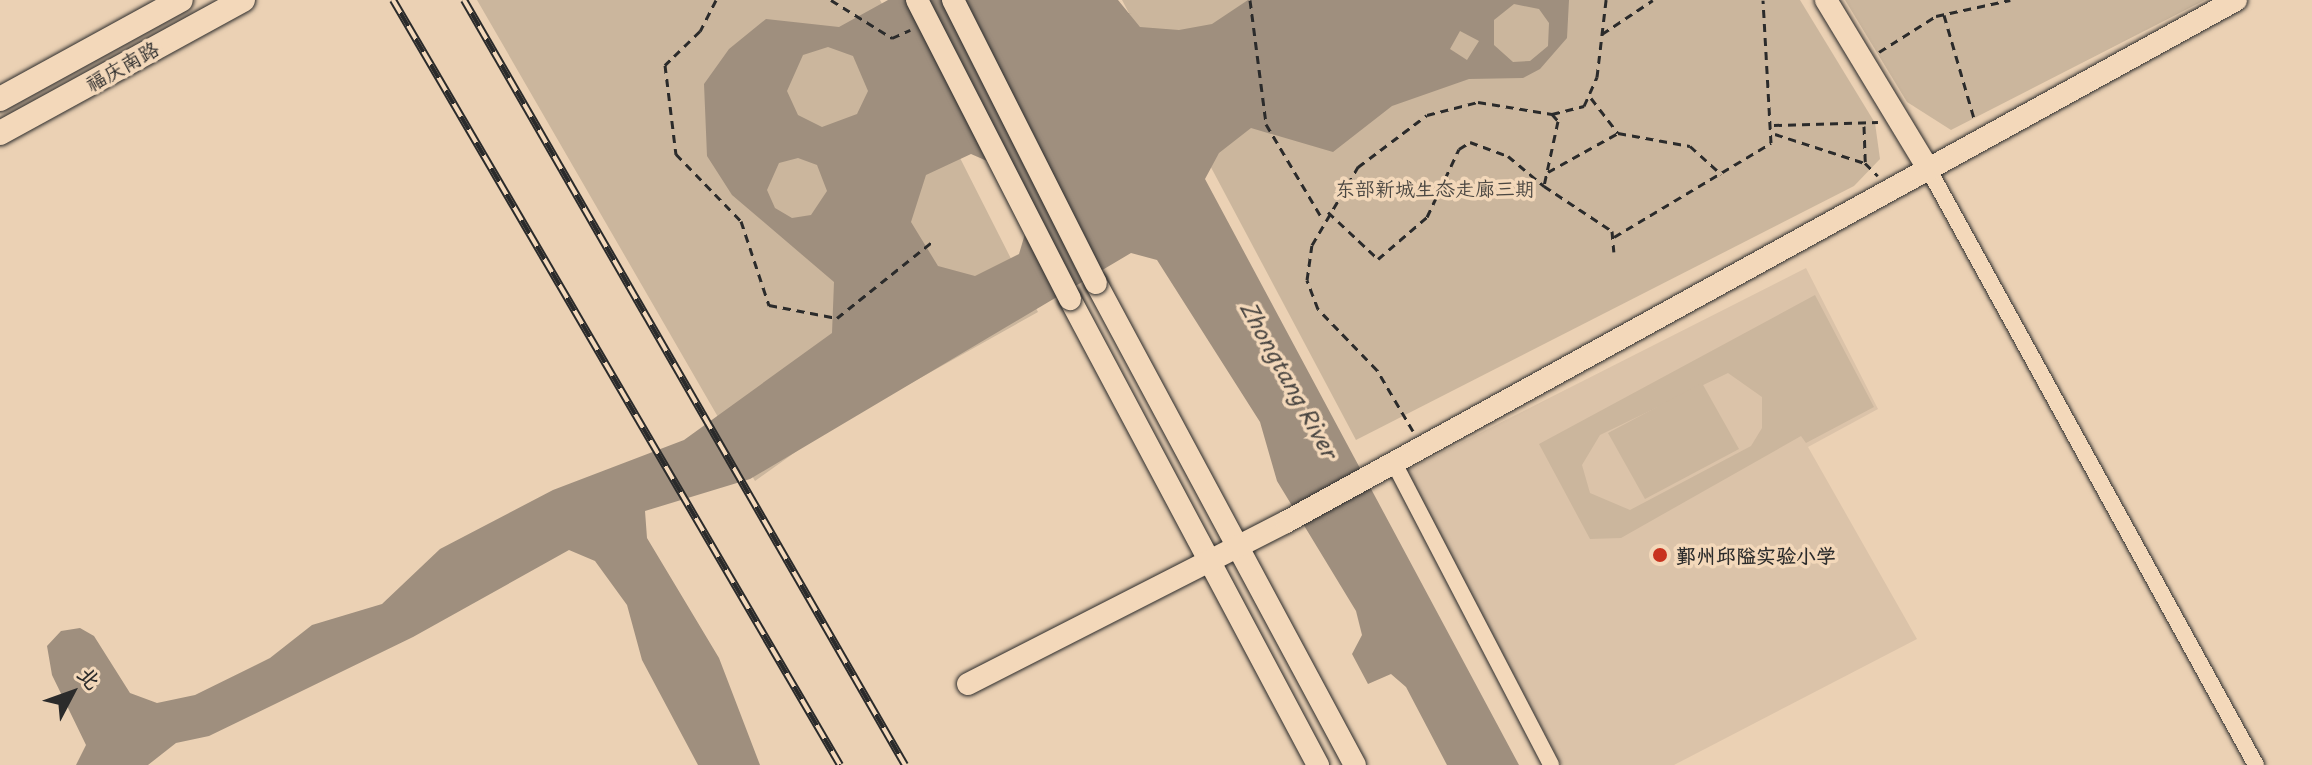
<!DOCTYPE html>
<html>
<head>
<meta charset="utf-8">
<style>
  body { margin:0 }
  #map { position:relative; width:2312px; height:765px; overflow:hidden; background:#ebd1b4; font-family:"Playpen Sans","LXGW WenKai TC",sans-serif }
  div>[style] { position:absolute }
  .built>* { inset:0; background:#dbc3a9 }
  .green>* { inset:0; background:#cbb69d }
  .water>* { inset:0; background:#9f8f7e }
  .path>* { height:3px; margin-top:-1.5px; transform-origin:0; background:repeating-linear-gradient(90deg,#2b2b2b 0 8px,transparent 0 14px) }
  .roads { filter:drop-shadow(0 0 2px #2b2b2b) drop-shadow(0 0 2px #2b2b2b) }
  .street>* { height:16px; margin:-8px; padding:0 8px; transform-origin:8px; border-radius:8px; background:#f3d8ba }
  .secondary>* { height:22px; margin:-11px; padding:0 11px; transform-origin:11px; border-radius:11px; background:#f3d8ba }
  .primary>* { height:24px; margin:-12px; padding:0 12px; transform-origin:12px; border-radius:12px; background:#f3d8ba }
  .rail>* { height:8px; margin-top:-4px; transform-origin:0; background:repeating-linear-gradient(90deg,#f3d8ba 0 15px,#2b2b2b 0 30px); box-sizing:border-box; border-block:2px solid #2b2b2b }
  .bridges { filter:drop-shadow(0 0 2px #2b2b2b) drop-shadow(0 0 2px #2b2b2b) }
  .secondary-bridge>* { height:22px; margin:-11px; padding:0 11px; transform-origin:11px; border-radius:11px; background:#f3d8ba }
  .dots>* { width:22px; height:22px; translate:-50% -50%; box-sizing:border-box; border:4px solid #f3d8ba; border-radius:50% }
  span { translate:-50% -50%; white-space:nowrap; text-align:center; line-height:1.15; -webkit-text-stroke:7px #f3d8ba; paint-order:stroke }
  .street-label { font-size:20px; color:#2b2b2b }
  .park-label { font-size:20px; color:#4b4742 }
  .poi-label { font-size:20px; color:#2b2b2b; font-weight:700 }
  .left { translate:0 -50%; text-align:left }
  .water-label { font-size:22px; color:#484440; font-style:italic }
  .north { position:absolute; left:32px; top:653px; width:80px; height:80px; -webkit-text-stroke:6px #f3d8ba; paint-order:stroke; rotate:49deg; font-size:22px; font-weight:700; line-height:32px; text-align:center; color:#2b2b2b }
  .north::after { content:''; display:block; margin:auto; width:28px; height:36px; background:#2b2b2b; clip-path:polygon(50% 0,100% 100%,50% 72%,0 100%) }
</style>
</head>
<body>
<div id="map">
  <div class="built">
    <i style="clip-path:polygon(1806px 268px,1878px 409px,1808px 447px,1917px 639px,1674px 765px,1562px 765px,1405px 471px)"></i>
  </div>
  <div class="green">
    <i style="clip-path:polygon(477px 0,880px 0,1038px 312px,822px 433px,755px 481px)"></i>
    <i style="clip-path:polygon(1122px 0,1800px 0,1875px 123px,1880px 159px,1854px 186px,1356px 440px)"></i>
    <i style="clip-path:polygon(1845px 0,2205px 0,1951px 130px,1907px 102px)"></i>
    <i style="clip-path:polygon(evenodd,1815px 295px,1874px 407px,1806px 443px,1801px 436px,1621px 538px,1590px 539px,1539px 444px,1815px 295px,1728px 373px,1762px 397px,1762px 428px,1751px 446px,1630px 510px,1590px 493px,1582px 465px,1600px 435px,1728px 373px)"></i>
    <i style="clip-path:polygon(1702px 383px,1739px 449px,1645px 499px,1608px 433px)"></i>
  </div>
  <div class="water">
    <i style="clip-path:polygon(evenodd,888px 0,1118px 0,1140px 27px,1179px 30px,1212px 24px,1248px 0,1569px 0,1567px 38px,1540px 69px,1523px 78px,1469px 79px,1392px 106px,1333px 152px,1251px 128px,1219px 153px,1205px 179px,1519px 765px,1447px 765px,1406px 687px,1391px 674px,1368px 684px,1352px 654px,1362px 635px,1356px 611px,1277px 481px,1260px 422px,1157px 260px,1131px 253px,750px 479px,645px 511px,647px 538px,719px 658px,760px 765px,698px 765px,642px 660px,627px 605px,595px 561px,569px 550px,413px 637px,209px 736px,176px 743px,148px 765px,76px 765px,86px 745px,52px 675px,47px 646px,61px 631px,80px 628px,94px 636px,130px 693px,157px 703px,195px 695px,270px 658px,312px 625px,382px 604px,440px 549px,553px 490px,684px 440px,832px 333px,834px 282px,732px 195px,707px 156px,704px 84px,729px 49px,766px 19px,839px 27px,888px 0,1514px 4px,1539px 9px,1549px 23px,1548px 46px,1530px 61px,1513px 62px,1494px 45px,1494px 20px,1514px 4px,888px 0,1460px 31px,1479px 41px,1467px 60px,1450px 49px,1460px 31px,888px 0,828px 47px,853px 56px,868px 91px,857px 114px,822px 127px,798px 115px,787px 91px,803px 55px,828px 47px,888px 0,971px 154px,1017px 174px,1033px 207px,1019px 254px,975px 276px,938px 266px,911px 222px,926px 175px,971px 154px,888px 0,798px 158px,817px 165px,827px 191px,811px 215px,792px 218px,775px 208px,767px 190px,779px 163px,798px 158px)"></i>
  </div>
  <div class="path">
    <i style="left:716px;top:0;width:35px;rotate:117deg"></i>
    <i style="left:700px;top:31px;width:49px;rotate:135.8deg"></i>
    <i style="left:665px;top:65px;width:90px;rotate:83deg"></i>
    <i style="left:676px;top:154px;width:93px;rotate:45.9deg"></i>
    <i style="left:741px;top:221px;width:89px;rotate:71.6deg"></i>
    <i style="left:769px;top:305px;width:69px;rotate:10.8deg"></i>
    <i style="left:837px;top:318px;width:123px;rotate:-38.7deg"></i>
    <i style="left:831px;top:0;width:72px;rotate:31.9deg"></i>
    <i style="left:892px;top:38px;width:20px;rotate:-24deg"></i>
    <i style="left:1250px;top:0;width:125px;rotate:82.6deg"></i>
    <i style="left:1266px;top:124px;width:112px;rotate:59.3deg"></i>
    <i style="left:1944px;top:15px;width:111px;rotate:73.8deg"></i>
    <i style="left:1602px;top:34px;width:61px;rotate:-33.7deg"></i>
    <i style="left:1879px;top:52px;width:67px;rotate:-32.3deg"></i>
    <i style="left:1936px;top:16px;width:76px;rotate:-12.2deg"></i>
    <i style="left:1591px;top:98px;width:44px;rotate:52.4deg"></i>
    <i style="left:1618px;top:133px;width:73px;rotate:10.2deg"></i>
    <i style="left:1690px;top:146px;width:42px;rotate:42.1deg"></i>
    <i style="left:1552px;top:114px;width:9px;rotate:49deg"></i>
    <i style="left:1558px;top:121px;width:66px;rotate:102.2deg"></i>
    <i style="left:1544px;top:186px;width:82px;rotate:33.5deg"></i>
    <i style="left:1612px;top:231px;width:21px;rotate:85deg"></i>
    <i style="left:1774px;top:125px;width:104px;rotate:-1.7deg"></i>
    <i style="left:1864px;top:126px;width:36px;rotate:88deg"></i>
    <i style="left:1775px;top:134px;width:95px;rotate:17.9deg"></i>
    <i style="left:1865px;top:163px;width:18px;rotate:45deg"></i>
    <i style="left:1548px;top:172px;width:80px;rotate:-29.1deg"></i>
    <i style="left:1328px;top:212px;width:69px;rotate:43.2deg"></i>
    <i style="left:1378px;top:259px;width:65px;rotate:-40.6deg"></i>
    <i style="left:1427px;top:217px;width:75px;rotate:-64.8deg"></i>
    <i style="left:1459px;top:149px;width:13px;rotate:-32deg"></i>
    <i style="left:1470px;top:142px;width:40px;rotate:20.2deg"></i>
    <i style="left:1508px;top:156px;width:47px;rotate:39.8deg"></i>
    <i style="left:1614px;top:237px;width:183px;rotate:-30.9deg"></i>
    <i style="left:1771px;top:143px;width:143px;rotate:-93.2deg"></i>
    <i style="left:1413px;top:431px;width:71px;rotate:-120.5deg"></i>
    <i style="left:1377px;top:370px;width:85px;rotate:-134deg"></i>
    <i style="left:1318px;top:309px;width:31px;rotate:-111deg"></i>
    <i style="left:1307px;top:280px;width:35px;rotate:-82deg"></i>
    <i style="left:1312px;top:245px;width:91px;rotate:-59.5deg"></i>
    <i style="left:1358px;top:167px;width:86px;rotate:-37deg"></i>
    <i style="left:1427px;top:115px;width:53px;rotate:-14.3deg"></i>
    <i style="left:1478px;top:102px;width:75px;rotate:9.2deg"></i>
    <i style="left:1552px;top:114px;width:33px;rotate:-14deg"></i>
    <i style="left:1584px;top:106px;width:32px;rotate:-66deg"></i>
    <i style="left:1597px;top:77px;width:78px;rotate:-83.3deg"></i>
  </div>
  <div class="roads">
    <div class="street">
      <i style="left:1929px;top:170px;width:679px;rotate:61.21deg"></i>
      <i style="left:1394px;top:463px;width:340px;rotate:62.5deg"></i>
    </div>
    <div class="secondary">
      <i style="left:1826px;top:0;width:199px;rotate:58.8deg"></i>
      <i style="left:1096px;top:283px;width:547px;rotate:61.75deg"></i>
      <i style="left:1070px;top:299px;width:528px;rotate:61.98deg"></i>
      <i style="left:968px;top:684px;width:357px;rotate:-27deg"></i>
      <i style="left:1286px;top:522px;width:1084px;rotate:-28.79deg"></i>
    </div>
    <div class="primary">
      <i style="left:0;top:99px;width:206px;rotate:-28.7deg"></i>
      <i style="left:0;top:133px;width:277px;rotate:-28.7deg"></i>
    </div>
  </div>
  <div class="rail">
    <i style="left:393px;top:0;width:886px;rotate:59.7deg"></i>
    <i style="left:464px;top:0;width:883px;rotate:60.04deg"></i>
  </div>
  <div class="bridges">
    <div class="secondary-bridge">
      <i style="left:917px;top:0;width:336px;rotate:62.9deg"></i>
      <i style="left:953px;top:0;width:317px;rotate:63.2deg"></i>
    </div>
  </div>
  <div class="dots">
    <i style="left:1660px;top:555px;background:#c8321e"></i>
  </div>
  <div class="street-label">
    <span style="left:122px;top:66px;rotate:-29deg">福庆南路</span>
  </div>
  <div class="park-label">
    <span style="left:1435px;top:188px">东部新城生态走廊三期</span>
  </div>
  <div class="poi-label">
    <span class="left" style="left:1676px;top:555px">鄞州邱隘实验小学</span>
  </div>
  <div class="water-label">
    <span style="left:1290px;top:379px;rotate:61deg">Zhongtang River</span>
  </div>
  <div class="north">北</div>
</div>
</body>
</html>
